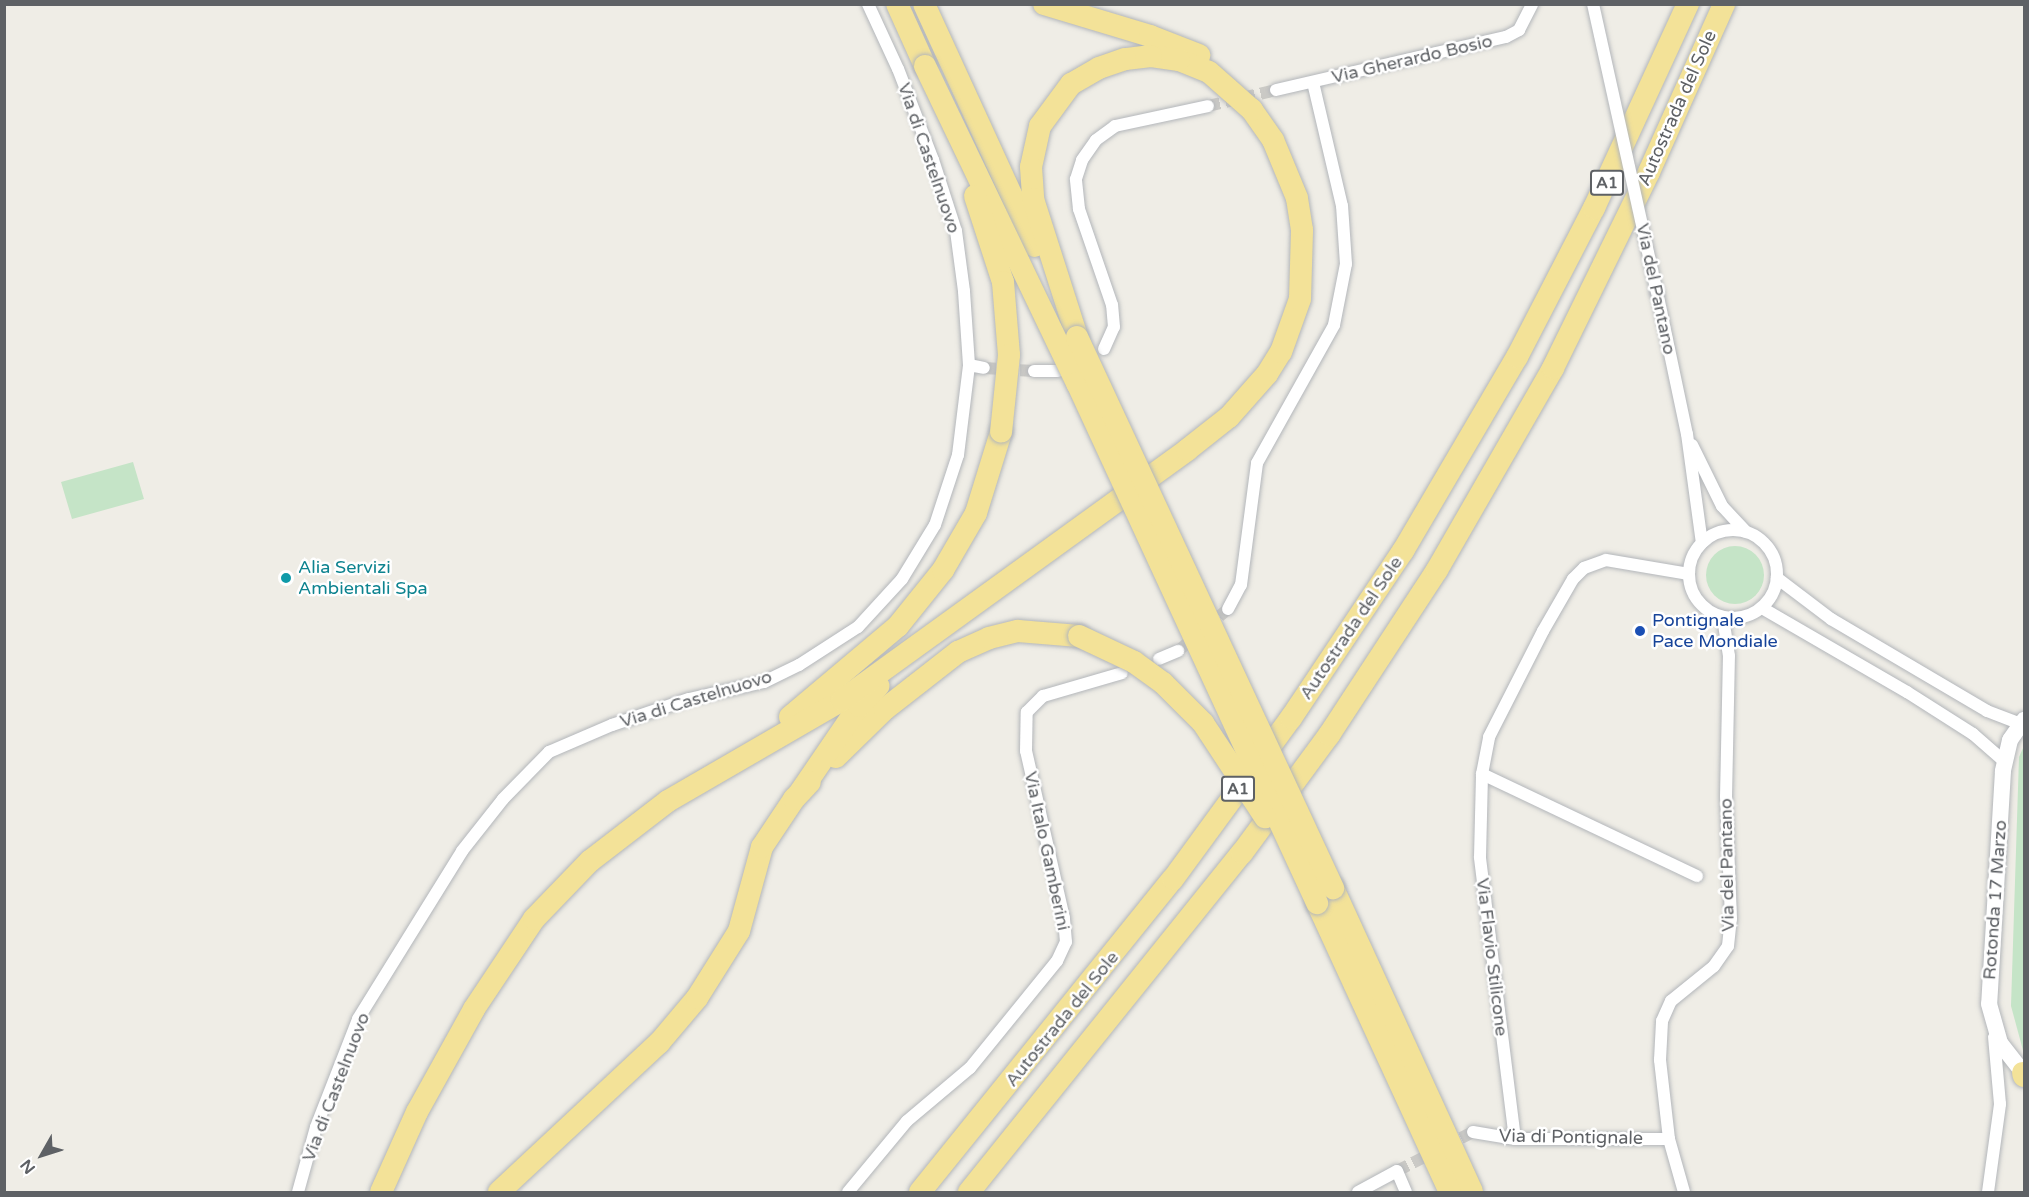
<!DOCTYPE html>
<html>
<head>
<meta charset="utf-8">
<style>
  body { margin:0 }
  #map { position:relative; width:2029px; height:1197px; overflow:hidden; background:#efede6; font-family:"Varela Round",sans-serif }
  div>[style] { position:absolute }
  .green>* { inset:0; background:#c5e4c7 }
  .round { border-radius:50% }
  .street-tunnel>* { height:12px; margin-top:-6px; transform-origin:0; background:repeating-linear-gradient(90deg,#cbcac6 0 12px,transparent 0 18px) }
  .roads { filter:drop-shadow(0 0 2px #b3b6ba) drop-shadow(0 0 2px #b3b6ba) }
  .street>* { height:12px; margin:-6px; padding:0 6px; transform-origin:6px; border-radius:6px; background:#fff }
  .street>.ring { margin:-6px; padding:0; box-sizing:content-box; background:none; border:12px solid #fff; border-radius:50% }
  .secondary>* { height:16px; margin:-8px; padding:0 8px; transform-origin:8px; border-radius:8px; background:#fff }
  .highway>* { height:22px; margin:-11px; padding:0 11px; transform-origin:11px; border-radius:11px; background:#f3e298 }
  .bridges { filter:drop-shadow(0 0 2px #b3b6ba) drop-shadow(0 0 2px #b3b6ba) }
  .street-bridge>* { height:12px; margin:-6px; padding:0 6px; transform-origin:6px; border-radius:6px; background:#fff }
  .highway-bridge>* { height:22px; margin:-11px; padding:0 11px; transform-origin:11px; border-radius:11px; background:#f3e298 }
  .dots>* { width:16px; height:16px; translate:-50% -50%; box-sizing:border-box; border:3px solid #fff; border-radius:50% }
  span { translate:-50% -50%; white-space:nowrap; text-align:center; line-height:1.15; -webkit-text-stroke:5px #fff; paint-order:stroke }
  .shield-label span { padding:2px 4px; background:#fff; border:2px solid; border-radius:4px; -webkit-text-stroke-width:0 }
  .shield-label { font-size:16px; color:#5e6165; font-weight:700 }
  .street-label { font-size:18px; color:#5e6165 }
  .culture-label { font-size:18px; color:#0d838f }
  .left { translate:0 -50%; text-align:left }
  .transit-label { font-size:18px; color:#164399 }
  .frame { position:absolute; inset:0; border:6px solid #5e6165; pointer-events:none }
  .north { position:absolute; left:12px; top:1125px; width:60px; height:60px; -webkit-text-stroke:4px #fff; paint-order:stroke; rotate:231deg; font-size:16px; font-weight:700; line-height:24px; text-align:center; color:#5e6165 }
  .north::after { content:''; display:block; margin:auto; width:21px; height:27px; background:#5e6165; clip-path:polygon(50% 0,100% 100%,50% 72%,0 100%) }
</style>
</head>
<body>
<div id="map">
  <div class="green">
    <i style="clip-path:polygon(133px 462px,144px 499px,72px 519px,61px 482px)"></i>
    <i class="round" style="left:1706px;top:546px;width:58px;height:58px"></i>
    <i style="clip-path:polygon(2024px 746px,2024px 1054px,2011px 1006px,2019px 757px)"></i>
  </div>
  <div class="street-tunnel">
    <i style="left:1208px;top:106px;width:70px;rotate:-13.2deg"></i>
    <i style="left:984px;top:368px;width:50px;rotate:3.4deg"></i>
    <i style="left:1178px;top:651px;width:65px;rotate:-40deg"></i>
    <i style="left:1397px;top:1171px;width:85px;rotate:-27.2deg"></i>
  </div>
  <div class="roads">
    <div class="street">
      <i style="left:1276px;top:90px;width:236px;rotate:-13deg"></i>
      <i style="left:1506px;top:37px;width:15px;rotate:-28deg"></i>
      <i style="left:1519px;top:30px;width:29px;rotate:-63deg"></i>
      <i style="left:1657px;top:292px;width:145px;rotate:78.1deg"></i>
      <i style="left:1687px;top:434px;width:110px;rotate:82.2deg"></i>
      <i style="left:1104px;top:349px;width:24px;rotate:-66deg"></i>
      <i style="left:1114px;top:327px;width:22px;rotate:-95deg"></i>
      <i style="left:1112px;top:305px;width:102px;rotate:-109deg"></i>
      <i style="left:1079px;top:209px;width:30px;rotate:-96deg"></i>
      <i style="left:1076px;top:179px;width:20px;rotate:-72deg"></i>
      <i style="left:1082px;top:160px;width:24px;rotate:-55deg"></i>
      <i style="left:1096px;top:140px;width:24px;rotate:-36deg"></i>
      <i style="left:1115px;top:126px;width:95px;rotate:-12.1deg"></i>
      <i style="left:969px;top:365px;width:15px;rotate:11deg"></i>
      <i style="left:1034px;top:371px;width:24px"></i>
      <i style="left:1692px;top:445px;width:68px;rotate:63.8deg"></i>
      <i style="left:1722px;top:506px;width:35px;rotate:47deg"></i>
      <i class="ring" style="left:1689px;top:530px;width:76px;height:76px"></i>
      <i style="left:1777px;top:578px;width:68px;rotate:37.2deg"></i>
      <i style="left:1831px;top:619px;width:181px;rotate:30.5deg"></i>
      <i style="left:1987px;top:711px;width:36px;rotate:21deg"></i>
      <i style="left:1762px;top:608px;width:168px;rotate:30.1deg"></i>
      <i style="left:1907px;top:692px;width:78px;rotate:32.5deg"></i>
      <i style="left:1973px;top:734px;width:41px;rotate:41.1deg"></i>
      <i style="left:1228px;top:609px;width:27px;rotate:-62deg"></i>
      <i style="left:1241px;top:585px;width:123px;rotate:-82.5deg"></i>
      <i style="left:1257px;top:463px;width:158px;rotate:-60.8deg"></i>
      <i style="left:1334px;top:325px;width:62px;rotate:-78.9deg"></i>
      <i style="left:1346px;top:264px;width:58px;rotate:-93.9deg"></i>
      <i style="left:1342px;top:206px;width:127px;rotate:-103.2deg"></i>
      <i style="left:1159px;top:659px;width:21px;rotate:-23deg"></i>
      <i style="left:1482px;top:774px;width:238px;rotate:25.4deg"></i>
      <i style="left:1473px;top:1132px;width:43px;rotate:9.5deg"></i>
      <i style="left:1515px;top:1139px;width:154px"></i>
      <i style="left:1515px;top:1139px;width:284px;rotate:-97.1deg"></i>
      <i style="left:1480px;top:857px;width:83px;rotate:-88.6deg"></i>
      <i style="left:1482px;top:774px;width:38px;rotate:-79deg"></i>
      <i style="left:1489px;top:737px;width:119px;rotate:-63deg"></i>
      <i style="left:1543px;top:631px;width:60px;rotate:-60deg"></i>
      <i style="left:1573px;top:579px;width:16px;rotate:-45deg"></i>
      <i style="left:1584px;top:568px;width:23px;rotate:-20deg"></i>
      <i style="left:1606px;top:560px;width:84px;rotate:9.6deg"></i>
      <i style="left:298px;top:1192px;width:67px;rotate:-74.5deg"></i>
      <i style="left:316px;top:1127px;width:116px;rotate:-68.7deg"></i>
      <i style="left:358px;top:1019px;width:198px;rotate:-58.2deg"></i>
      <i style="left:462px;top:851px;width:66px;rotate:-51.7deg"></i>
      <i style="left:503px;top:799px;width:66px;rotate:-45.6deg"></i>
      <i style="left:549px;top:752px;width:69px;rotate:-23.2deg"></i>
      <i style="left:612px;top:725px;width:81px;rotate:-18.7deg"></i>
      <i style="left:689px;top:699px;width:77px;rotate:-12.8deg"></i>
      <i style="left:764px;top:682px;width:39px;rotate:-26deg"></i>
      <i style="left:799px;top:665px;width:70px;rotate:-32.8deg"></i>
      <i style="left:858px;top:627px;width:65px;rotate:-47.5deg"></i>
      <i style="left:902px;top:579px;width:63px;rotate:-58.6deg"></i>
      <i style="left:935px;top:525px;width:74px;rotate:-71.8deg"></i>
      <i style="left:958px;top:455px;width:91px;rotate:-83deg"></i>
      <i style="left:969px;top:365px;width:74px;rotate:-93.9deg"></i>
      <i style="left:964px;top:291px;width:61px;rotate:-97.6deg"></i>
      <i style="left:956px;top:231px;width:75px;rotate:-107.9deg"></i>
      <i style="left:933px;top:160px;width:97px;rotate:-111deg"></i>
      <i style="left:898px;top:69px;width:72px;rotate:-114.8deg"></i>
      <i style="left:848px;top:1192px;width:92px;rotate:-50.3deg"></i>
      <i style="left:907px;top:1121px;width:82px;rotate:-40.1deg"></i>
      <i style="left:970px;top:1068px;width:138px;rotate:-50.9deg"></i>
      <i style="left:1057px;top:961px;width:21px;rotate:-65deg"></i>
      <i style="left:1066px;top:942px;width:24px;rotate:-95deg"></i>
      <i style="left:1064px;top:918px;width:171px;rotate:-102.8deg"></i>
      <i style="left:1026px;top:751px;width:39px;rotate:-89deg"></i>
      <i style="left:1027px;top:712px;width:23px;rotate:-45deg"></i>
      <i style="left:1043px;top:696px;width:82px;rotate:-16.2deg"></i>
      <i style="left:1358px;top:1192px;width:44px;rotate:-28.3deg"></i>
      <i style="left:1397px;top:1171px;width:23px;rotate:67deg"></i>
      <i style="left:1684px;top:1192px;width:55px;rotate:-105.8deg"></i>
      <i style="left:1669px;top:1139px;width:80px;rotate:-96.5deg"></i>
      <i style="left:1660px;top:1060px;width:39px;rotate:-87deg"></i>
      <i style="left:1662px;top:1021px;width:22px;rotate:-66deg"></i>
      <i style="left:1671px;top:1001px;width:55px;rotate:-39.1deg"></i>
      <i style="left:1714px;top:966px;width:24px;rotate:-55deg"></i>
      <i style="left:1728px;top:946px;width:27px;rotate:-84deg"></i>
      <i style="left:1731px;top:919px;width:122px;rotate:-92.3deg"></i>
      <i style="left:1726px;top:797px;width:141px;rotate:-88.8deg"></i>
      <i style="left:1729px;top:656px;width:39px;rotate:-99deg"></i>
      <i style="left:1988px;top:1192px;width:89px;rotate:-82.2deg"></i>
      <i style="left:2000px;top:1104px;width:67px;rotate:-95.1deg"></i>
    </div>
    <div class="secondary">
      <i style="left:2024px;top:720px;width:24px;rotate:125deg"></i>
      <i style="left:2010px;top:740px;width:32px;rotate:103deg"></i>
      <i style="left:2003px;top:771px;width:233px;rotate:93.4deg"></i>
      <i style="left:1989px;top:1004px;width:41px;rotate:74.2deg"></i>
      <i style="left:2000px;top:1043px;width:39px;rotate:52deg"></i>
    </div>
    <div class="highway">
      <i style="left:897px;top:4px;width:68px;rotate:65.7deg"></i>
      <i style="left:924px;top:4px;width:266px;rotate:65.4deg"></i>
      <i style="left:1044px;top:4px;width:111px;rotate:16.8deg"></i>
      <i style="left:1150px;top:36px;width:53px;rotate:21.2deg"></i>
      <i style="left:790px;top:717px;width:141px;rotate:-40.1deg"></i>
      <i style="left:898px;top:626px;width:72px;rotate:-51.2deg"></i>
      <i style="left:943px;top:570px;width:66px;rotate:-59.9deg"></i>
      <i style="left:976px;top:513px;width:85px;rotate:-72.8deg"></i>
      <i style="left:836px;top:757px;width:69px;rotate:-44.4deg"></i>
      <i style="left:885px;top:709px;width:93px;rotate:-38deg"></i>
      <i style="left:958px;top:652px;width:34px;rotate:-24deg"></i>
      <i style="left:989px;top:638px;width:30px;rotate:-14deg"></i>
      <i style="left:1018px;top:631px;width:61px;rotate:4.7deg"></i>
      <i style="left:801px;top:791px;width:103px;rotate:-55.7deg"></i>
      <i style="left:859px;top:706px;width:28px;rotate:-46deg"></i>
      <i style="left:1333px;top:888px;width:334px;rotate:65.4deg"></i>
      <i style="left:1317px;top:903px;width:318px;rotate:65.3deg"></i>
      <i style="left:2023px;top:1073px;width:3px;rotate:72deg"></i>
      <i style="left:381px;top:1192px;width:88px;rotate:-65.8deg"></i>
      <i style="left:417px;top:1112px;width:118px;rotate:-61deg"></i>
      <i style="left:474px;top:1009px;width:108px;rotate:-56.3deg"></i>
      <i style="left:534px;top:919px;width:81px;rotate:-46deg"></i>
      <i style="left:590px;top:861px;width:98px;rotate:-37.6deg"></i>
      <i style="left:668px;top:801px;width:201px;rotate:-30.1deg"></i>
      <i style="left:842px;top:700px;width:426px;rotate:-35.9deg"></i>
      <i style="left:1187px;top:450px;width:53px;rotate:-38.2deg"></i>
      <i style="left:1229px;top:417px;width:57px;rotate:-48.5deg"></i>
      <i style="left:1267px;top:374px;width:26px;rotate:-58deg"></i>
      <i style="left:1281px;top:352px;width:56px;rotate:-70.3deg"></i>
      <i style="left:1300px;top:299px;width:69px;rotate:-88.3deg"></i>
      <i style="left:1302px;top:230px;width:32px;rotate:-99deg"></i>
      <i style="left:1297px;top:198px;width:63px;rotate:-112.5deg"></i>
      <i style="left:1273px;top:140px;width:37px;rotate:-125deg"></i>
      <i style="left:1252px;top:110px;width:57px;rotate:-138.5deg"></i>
      <i style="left:1209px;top:72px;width:32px;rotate:-158deg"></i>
      <i style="left:1179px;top:60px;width:28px;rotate:-172deg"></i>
      <i style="left:1151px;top:56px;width:26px;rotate:173deg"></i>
      <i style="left:1125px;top:59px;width:28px;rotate:161deg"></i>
      <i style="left:1099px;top:68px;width:32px;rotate:150deg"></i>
      <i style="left:1071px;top:84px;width:52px;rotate:126.4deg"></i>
      <i style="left:1040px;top:126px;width:42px;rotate:102.4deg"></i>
      <i style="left:1031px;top:167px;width:32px;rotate:86deg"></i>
      <i style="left:1033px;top:199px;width:145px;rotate:72.3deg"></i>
      <i style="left:499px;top:1192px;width:219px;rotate:-43deg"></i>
      <i style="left:659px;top:1043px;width:59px;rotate:-49.8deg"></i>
      <i style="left:697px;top:998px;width:79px;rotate:-57.9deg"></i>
      <i style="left:739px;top:931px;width:87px;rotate:-74.7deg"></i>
      <i style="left:762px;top:847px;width:58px;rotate:-56.3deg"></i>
      <i style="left:794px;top:799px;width:23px;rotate:-47deg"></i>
      <i style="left:920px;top:1192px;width:402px;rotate:-51.1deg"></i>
      <i style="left:1173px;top:879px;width:200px;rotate:-53.8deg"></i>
      <i style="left:1291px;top:718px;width:201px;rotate:-56.2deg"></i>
      <i style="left:1403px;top:551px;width:225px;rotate:-59.6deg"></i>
      <i style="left:1517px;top:357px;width:168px;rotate:-62.7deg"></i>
      <i style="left:1594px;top:208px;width:225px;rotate:-65.3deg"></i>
      <i style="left:969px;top:1192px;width:435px;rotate:-51.2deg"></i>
      <i style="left:1242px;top:853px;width:147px;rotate:-53.6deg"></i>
      <i style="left:1329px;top:735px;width:197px;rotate:-56.8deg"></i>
      <i style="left:1437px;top:570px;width:233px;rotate:-60.1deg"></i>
      <i style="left:1553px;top:368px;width:218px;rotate:-63.9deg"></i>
      <i style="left:1649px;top:172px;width:184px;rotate:-65.9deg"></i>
    </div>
  </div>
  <div class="bridges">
    <div class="street-bridge">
      <i style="left:1593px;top:4px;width:295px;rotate:77.5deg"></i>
    </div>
    <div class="highway-bridge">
      <i style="left:925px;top:66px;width:352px;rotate:64.4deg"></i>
      <i style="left:1077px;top:383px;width:573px;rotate:65.22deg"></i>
      <i style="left:975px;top:196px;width:90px;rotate:72deg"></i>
      <i style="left:1003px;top:282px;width:73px;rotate:85.3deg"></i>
      <i style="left:1009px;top:355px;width:77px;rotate:95.9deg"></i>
      <i style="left:1077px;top:337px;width:608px;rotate:65.08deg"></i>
      <i style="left:1079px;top:636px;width:61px;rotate:25.3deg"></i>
      <i style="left:1134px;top:662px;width:36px;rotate:36deg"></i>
      <i style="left:1163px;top:683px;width:57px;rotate:45deg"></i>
      <i style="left:1203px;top:723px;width:113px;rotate:56.6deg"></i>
    </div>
  </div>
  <div class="dots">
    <i style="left:286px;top:578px;background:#0f9aa8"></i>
    <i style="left:1640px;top:631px;background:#1a4fb4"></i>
  </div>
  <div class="shield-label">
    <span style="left:1607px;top:183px">A1</span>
    <span style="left:1238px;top:789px">A1</span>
  </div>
  <div class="street-label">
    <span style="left:1412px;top:59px;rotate:-13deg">Via Gherardo Bosio</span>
    <span style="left:1677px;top:108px;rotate:-66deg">Autostrada del Sole</span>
    <span style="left:929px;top:158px;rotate:71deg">Via di Castelnuovo</span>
    <span style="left:1656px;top:289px;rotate:78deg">Via del Pantano</span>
    <span style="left:1351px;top:628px;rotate:-56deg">Autostrada del Sole</span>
    <span style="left:696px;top:699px;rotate:-17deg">Via di Castelnuovo</span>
    <span style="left:1047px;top:851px;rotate:78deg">Via Italo Gamberini</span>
    <span style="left:1727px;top:865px;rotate:-91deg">Via del Pantano</span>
    <span style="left:1995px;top:900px;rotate:-86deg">Rotonda 17 Marzo</span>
    <span style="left:1492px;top:957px;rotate:83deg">Via Flavio Stilicone</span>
    <span style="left:1062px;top:1019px;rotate:-51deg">Autostrada del Sole</span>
    <span style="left:336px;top:1087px;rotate:-69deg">Via di Castelnuovo</span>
    <span style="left:1571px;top:1137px;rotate:1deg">Via di Pontignale</span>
  </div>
  <div class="culture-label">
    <span class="left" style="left:298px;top:578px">Alia Servizi<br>Ambientali Spa</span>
  </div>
  <div class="transit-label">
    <span class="left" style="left:1652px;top:631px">Pontignale<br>Pace Mondiale</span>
  </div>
  <div class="frame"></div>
  <div class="north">N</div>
</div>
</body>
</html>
